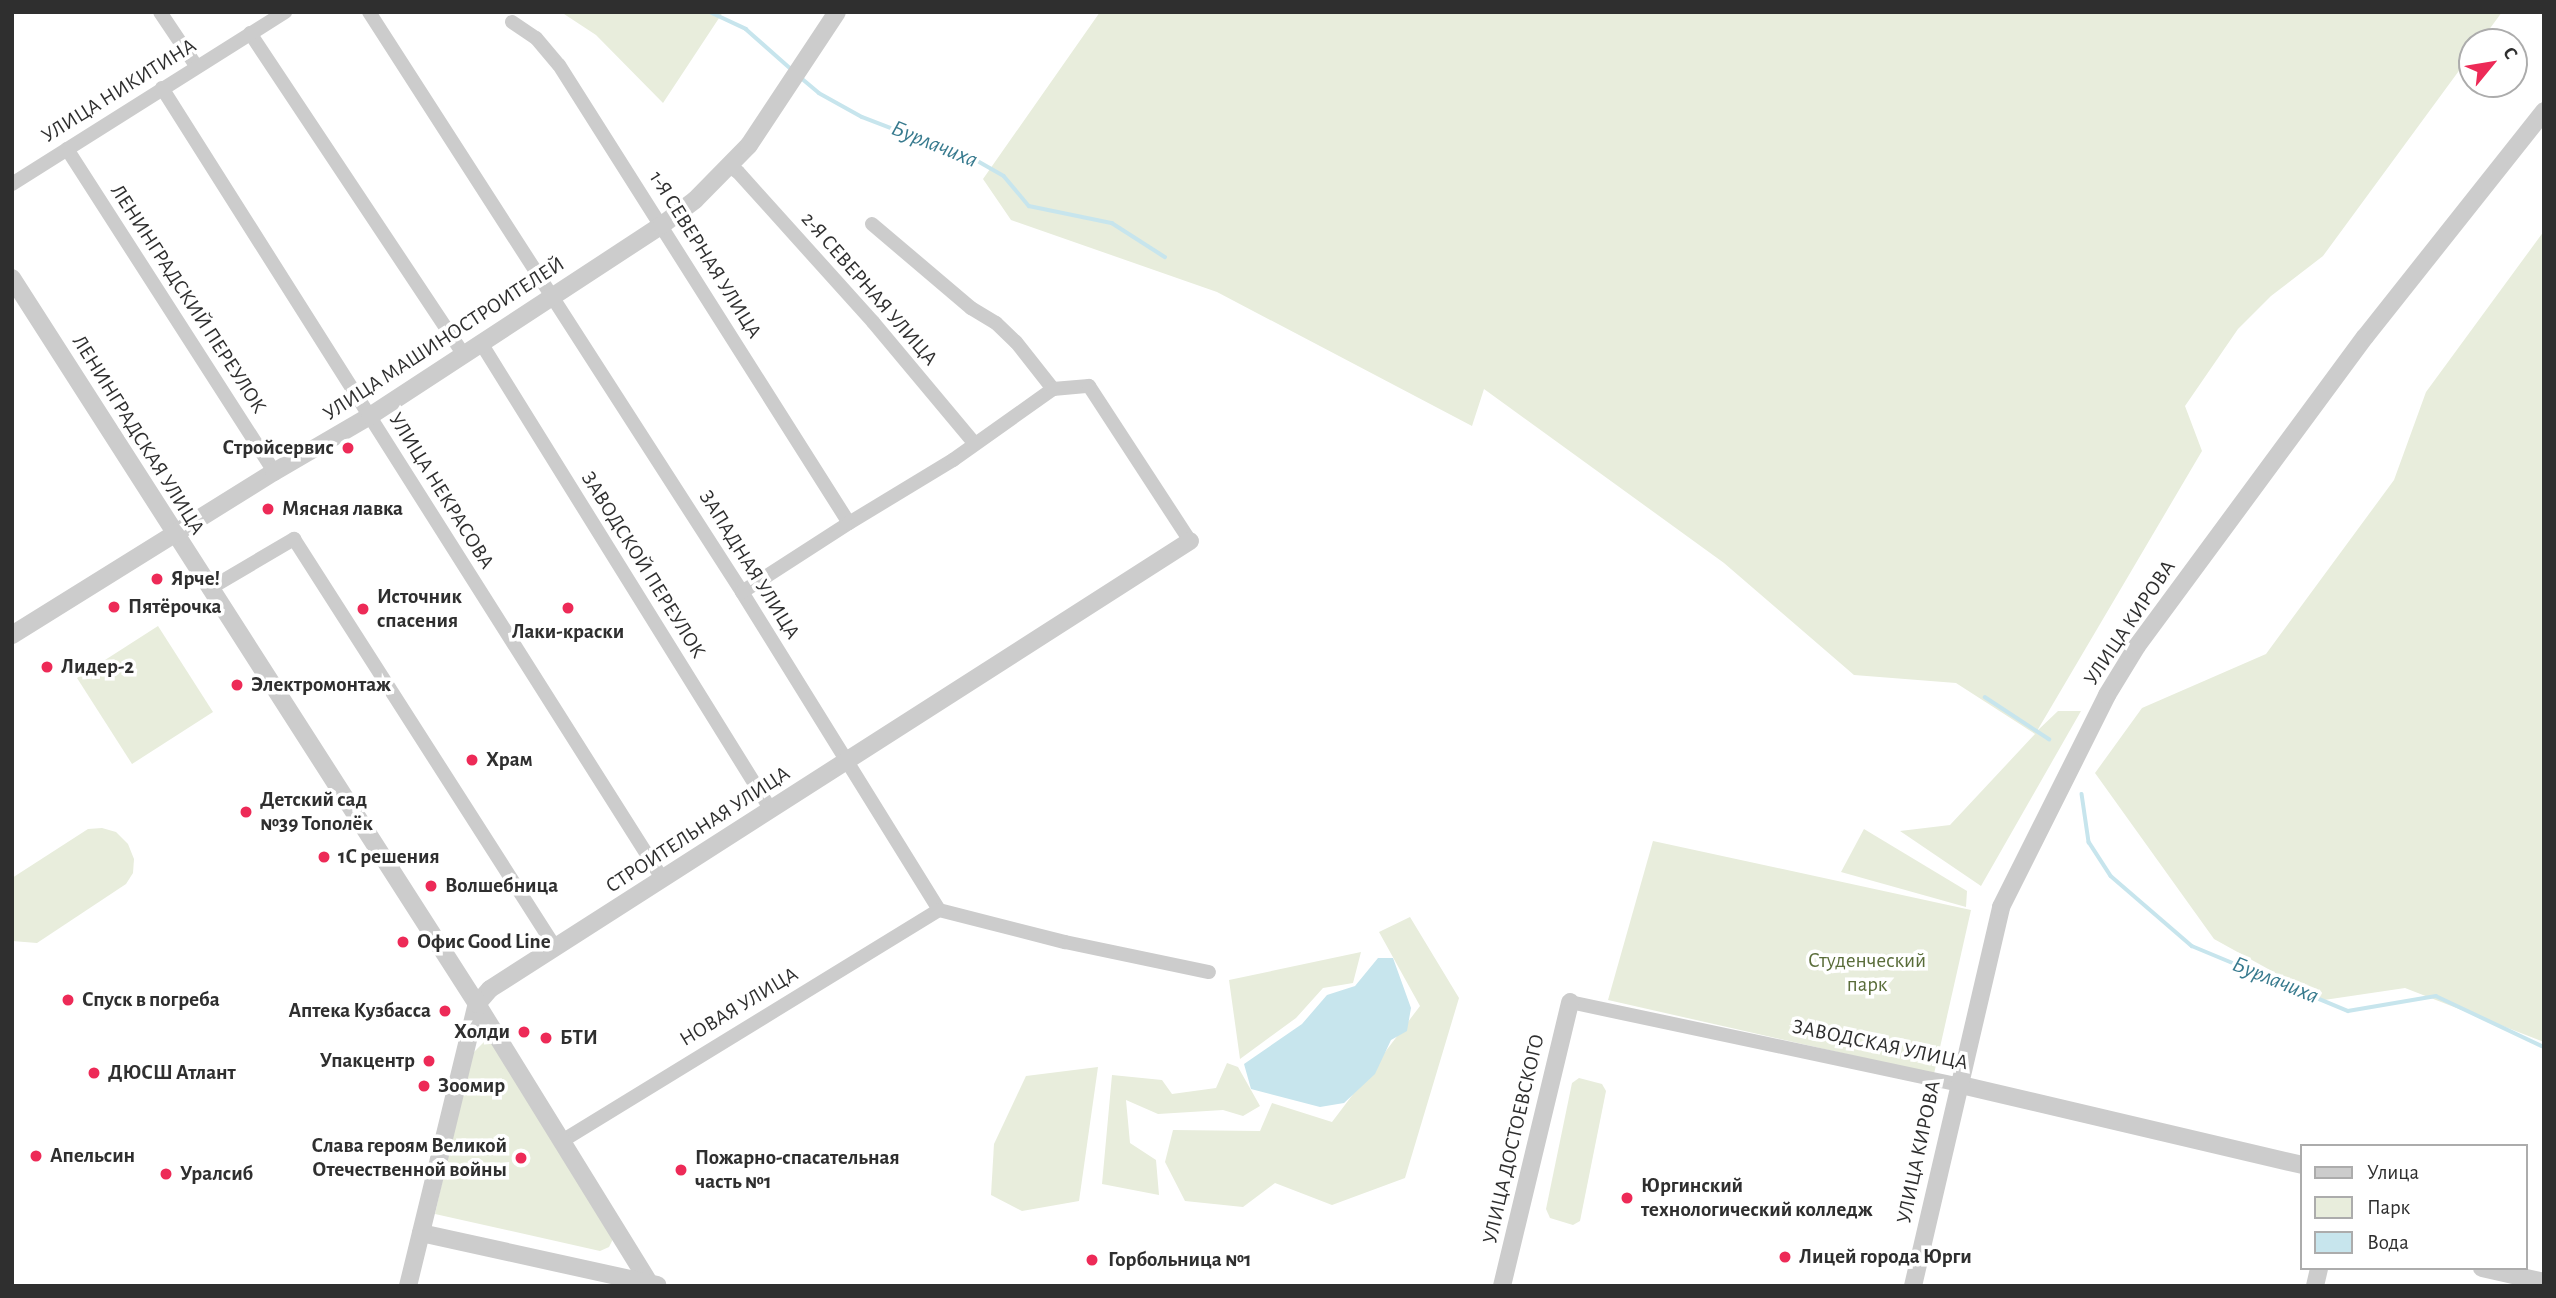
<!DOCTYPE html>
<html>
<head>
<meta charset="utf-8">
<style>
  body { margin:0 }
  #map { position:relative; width:2556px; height:1298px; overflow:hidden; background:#fff; font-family:"Alegreya Sans",sans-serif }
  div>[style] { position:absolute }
  .green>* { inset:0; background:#e8eddc }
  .water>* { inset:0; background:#c7e5ed }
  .stream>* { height:3.5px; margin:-1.75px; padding:0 1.75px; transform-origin:1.75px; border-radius:1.75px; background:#c7e5ed }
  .minor>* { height:14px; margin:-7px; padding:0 7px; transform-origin:7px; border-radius:7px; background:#ccc }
  .tertiary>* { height:18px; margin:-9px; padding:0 9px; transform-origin:9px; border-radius:9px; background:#ccc }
  .dots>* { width:19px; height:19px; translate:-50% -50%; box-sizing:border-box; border:4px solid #fff; border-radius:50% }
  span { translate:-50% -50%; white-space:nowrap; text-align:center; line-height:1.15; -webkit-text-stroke:7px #fff; paint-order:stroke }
  .street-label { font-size:21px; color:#2f2f2f }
  .poi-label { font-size:21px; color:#2f2f2f; font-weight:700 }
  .right { translate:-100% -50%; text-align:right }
  .left { translate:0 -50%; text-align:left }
  .park-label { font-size:21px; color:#5a6d3a }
  .water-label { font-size:23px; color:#377a8e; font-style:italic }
  .frame { position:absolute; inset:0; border:14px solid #2f2f2f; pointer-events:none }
  .legend { position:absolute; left:2300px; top:1144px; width:228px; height:126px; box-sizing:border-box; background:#fff; border:2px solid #acacac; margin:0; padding:9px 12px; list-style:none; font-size:21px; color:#2f2f2f }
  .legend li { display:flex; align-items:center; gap:14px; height:35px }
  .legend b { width:35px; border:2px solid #acacac }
  .north { position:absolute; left:2458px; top:28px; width:70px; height:70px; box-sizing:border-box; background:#fff; border:2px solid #acacac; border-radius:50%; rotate:60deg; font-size:19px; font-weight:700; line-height:28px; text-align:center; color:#2f2f2f }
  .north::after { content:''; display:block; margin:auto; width:24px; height:32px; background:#ed2a57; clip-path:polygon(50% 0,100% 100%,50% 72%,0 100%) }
</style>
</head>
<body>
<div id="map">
  <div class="green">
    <i style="clip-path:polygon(561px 12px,723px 12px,663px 103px,596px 35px)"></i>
    <i style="clip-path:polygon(1100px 12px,2502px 12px,2480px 42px,2472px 42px,2472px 53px,2323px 256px,2271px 296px,2238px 329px,2185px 406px,2202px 451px,2037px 731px,2058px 711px,2081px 711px,1981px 886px,1900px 831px,1950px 825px,2035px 734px,1956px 683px,1854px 675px,1724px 563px,1484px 389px,1472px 426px,1217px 292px,1011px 220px,983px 179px)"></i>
    <i style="clip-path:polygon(2544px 231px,2544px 1042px,2405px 988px,2324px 1000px,2214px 939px,2095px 773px,2142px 708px,2266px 654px,2394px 480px,2426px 392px)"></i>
    <i style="clip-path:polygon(158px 626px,213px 712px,132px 764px,77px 678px)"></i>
    <i style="clip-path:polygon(102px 828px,116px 832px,128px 844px,134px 859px,133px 873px,126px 884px,37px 943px,12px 941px,12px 878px,88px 829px)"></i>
    <i style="clip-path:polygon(1864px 829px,1967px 891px,1966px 907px,1841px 872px)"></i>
    <i style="clip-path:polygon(1653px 841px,1971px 910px,1934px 1074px,1608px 1000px)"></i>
    <i style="clip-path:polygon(1410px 917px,1459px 998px,1405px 1178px,1332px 1205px,1275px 1183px,1243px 1207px,1185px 1201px,1165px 1162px,1173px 1130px,1260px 1131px,1272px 1103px,1332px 1122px,1420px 1006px,1379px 932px)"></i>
    <i style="clip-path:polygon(1361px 952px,1353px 983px,1323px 988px,1296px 1018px,1240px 1059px,1229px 980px)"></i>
    <i style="clip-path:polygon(486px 1040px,495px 1042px,615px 1235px,609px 1247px,600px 1251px,435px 1214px,470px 1056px)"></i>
    <i style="clip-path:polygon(1227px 1063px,1238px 1067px,1260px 1106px,1243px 1116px,1223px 1110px,1158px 1114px,1126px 1100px,1130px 1143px,1156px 1160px,1159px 1195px,1102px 1184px,1112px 1075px,1162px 1080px,1172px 1094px,1216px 1088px)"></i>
    <i style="clip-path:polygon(1098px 1067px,1079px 1201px,1022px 1211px,991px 1195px,994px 1144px,1026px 1076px)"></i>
    <i style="clip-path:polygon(1579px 1078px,1602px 1084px,1606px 1091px,1580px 1221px,1573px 1225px,1550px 1218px,1546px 1209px,1572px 1083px)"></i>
  </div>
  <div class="water">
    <i style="clip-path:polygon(1378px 958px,1393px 958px,1411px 1008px,1407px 1031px,1391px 1040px,1375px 1074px,1344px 1103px,1320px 1107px,1251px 1089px,1244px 1064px,1302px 1024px,1327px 995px,1355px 986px)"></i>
  </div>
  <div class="stream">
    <i style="left:710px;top:12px;width:40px;rotate:25deg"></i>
    <i style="left:746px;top:29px;width:60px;rotate:41.6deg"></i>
    <i style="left:799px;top:76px;width:26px;rotate:40deg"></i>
    <i style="left:819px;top:93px;width:49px;rotate:29.2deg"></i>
    <i style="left:862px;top:117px;width:67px;rotate:20.9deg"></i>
    <i style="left:925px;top:141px;width:31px;rotate:13deg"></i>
    <i style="left:955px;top:148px;width:56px;rotate:29.7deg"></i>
    <i style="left:1004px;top:176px;width:39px;rotate:50deg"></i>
    <i style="left:1029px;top:206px;width:85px;rotate:11.6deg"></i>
    <i style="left:1112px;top:223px;width:63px;rotate:32.7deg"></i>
    <i style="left:1985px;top:697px;width:77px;rotate:33.3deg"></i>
    <i style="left:2082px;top:794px;width:49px;rotate:81.7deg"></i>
    <i style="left:2089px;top:842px;width:40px;rotate:57.1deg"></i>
    <i style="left:2111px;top:876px;width:107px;rotate:40.8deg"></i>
    <i style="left:2192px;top:946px;width:169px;rotate:22.6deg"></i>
    <i style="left:2348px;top:1011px;width:89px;rotate:-9.7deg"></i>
    <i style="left:2436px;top:996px;width:119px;rotate:25.3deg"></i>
  </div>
  <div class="minor">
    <i style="left:160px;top:12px;width:66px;rotate:56.1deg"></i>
    <i style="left:369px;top:12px;width:690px;rotate:57.25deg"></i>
    <i style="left:742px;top:592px;width:374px;rotate:58.2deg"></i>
    <i style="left:939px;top:910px;width:130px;rotate:14.3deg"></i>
    <i style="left:1065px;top:942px;width:147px;rotate:11.8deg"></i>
    <i style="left:512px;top:22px;width:29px;rotate:34deg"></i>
    <i style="left:536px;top:38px;width:35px;rotate:50deg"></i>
    <i style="left:559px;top:65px;width:542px;rotate:57.66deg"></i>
    <i style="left:250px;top:33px;width:385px;rotate:56.4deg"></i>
    <i style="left:162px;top:88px;width:937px;rotate:57.68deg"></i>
    <i style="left:67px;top:149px;width:384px;rotate:57.3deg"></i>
    <i style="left:730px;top:167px;width:9px;rotate:32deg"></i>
    <i style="left:738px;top:172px;width:202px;rotate:48deg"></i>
    <i style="left:873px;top:322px;width:158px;rotate:50.1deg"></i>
    <i style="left:12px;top:184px;width:323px;rotate:-32.2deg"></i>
    <i style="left:872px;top:224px;width:130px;rotate:40.3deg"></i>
    <i style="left:971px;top:308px;width:29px;rotate:31deg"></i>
    <i style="left:996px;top:323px;width:28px;rotate:44deg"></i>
    <i style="left:1016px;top:342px;width:60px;rotate:51.8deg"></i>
    <i style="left:481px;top:343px;width:550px;rotate:58.16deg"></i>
    <i style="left:209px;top:589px;width:99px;rotate:-30.5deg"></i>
    <i style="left:294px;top:539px;width:484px;rotate:57.4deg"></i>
    <i style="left:742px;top:592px;width:127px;rotate:-32.8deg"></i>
    <i style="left:849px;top:523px;width:122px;rotate:-31.2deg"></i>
    <i style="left:953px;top:460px;width:123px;rotate:-35.4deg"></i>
    <i style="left:1053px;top:389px;width:36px;rotate:-5deg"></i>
    <i style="left:1089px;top:386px;width:185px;rotate:56.9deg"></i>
    <i style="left:1570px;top:1002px;width:396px;rotate:12deg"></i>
    <i style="left:562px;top:1141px;width:442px;rotate:-31.5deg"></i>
  </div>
  <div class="tertiary">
    <i style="left:12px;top:278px;width:862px;rotate:57.36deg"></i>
    <i style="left:477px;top:1004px;width:329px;rotate:58.3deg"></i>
    <i style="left:12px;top:635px;width:309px;rotate:-31.9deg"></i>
    <i style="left:274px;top:472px;width:111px;rotate:-30.3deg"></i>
    <i style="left:370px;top:416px;width:349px;rotate:-33.2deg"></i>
    <i style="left:662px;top:225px;width:41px;rotate:-37.1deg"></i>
    <i style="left:695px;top:200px;width:77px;rotate:-45.5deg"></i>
    <i style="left:749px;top:145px;width:159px;rotate:-56.5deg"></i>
    <i style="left:1957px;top:1084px;width:354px;rotate:13.2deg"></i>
    <i style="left:421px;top:1233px;width:242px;rotate:12.4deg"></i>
    <i style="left:2482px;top:1268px;width:64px;rotate:12.7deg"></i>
    <i style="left:408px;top:1286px;width:290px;rotate:-76.3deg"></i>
    <i style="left:477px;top:1004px;width:20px;rotate:-49deg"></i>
    <i style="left:490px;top:989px;width:831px;rotate:-32.62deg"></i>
    <i style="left:1502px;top:1286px;width:292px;rotate:-76.5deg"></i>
    <i style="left:1913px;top:1286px;width:389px;rotate:-76.9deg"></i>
    <i style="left:2001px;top:907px;width:237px;rotate:-63.4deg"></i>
    <i style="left:2107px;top:695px;width:57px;rotate:-58.5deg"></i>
    <i style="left:2137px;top:646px;width:384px;rotate:-53.6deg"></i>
    <i style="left:2365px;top:337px;width:288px;rotate:-51.6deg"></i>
    <i style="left:2315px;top:1286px;width:18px;rotate:-77deg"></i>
  </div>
  <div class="dots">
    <i style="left:348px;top:448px;background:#ed2a57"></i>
    <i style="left:268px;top:509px;background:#ed2a57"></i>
    <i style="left:157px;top:579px;background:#ed2a57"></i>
    <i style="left:114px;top:607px;background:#ed2a57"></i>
    <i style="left:568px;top:608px;background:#ed2a57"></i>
    <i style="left:363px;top:609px;background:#ed2a57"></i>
    <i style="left:47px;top:667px;background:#ed2a57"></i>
    <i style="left:237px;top:685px;background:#ed2a57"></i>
    <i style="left:472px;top:760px;background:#ed2a57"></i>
    <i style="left:246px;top:812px;background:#ed2a57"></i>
    <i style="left:324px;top:857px;background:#ed2a57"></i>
    <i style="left:431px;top:886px;background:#ed2a57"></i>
    <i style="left:403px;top:942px;background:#ed2a57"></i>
    <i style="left:68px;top:1000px;background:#ed2a57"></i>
    <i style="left:445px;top:1011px;background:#ed2a57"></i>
    <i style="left:524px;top:1032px;background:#ed2a57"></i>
    <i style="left:546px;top:1038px;background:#ed2a57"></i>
    <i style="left:429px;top:1061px;background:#ed2a57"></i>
    <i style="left:94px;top:1073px;background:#ed2a57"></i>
    <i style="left:424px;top:1086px;background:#ed2a57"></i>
    <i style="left:36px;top:1156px;background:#ed2a57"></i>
    <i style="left:521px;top:1158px;background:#ed2a57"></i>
    <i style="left:681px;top:1170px;background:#ed2a57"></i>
    <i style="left:166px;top:1174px;background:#ed2a57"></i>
    <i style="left:1627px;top:1198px;background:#ed2a57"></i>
    <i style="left:1785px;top:1257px;background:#ed2a57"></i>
    <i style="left:1092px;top:1260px;background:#ed2a57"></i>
  </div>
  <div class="street-label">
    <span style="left:119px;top:91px;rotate:-32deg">УЛИЦА НИКИТИНА</span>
    <span style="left:705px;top:255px;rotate:58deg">1-Я СЕВЕРНАЯ УЛИЦА</span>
    <span style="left:869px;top:289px;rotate:49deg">2-Я СЕВЕРНАЯ УЛИЦА</span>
    <span style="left:188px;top:299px;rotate:57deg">ЛЕНИНГРАДСКИЙ ПЕРЕУЛОК</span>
    <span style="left:444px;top:339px;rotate:-33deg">УЛИЦА МАШИНОСТРОИТЕЛЕЙ</span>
    <span style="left:138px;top:435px;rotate:58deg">ЛЕНИНГРАДСКАЯ УЛИЦА</span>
    <span style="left:441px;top:491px;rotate:58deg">УЛИЦА НЕКРАСОВА</span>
    <span style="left:643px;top:565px;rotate:58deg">ЗАВОДСКОЙ ПЕРЕУЛОК</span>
    <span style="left:749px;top:565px;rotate:58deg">ЗАПАДНАЯ УЛИЦА</span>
    <span style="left:2130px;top:623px;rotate:-56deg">УЛИЦА КИРОВА</span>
    <span style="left:698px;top:830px;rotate:-33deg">СТРОИТЕЛЬНАЯ УЛИЦА</span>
    <span style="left:739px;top:1007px;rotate:-31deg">НОВАЯ УЛИЦА</span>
    <span style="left:1880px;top:1045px;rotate:12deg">ЗАВОДСКАЯ УЛИЦА</span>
    <span style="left:1514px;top:1139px;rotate:-77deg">УЛИЦА ДОСТОЕВСКОГО</span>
    <span style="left:1919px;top:1152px;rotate:-78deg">УЛИЦА КИРОВА</span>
  </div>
  <div class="poi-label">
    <span class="right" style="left:334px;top:448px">Стройсервис</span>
    <span class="left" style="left:282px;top:509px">Мясная лавка</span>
    <span class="left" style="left:171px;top:579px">Ярче!</span>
    <span class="left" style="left:377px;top:609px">Источник<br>спасения</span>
    <span class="left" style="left:128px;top:607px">Пятёрочка</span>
    <span style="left:568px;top:632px">Лаки-краски</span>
    <span class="left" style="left:61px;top:667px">Лидер-2</span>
    <span class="left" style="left:251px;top:685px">Электромонтаж</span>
    <span class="left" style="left:486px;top:760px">Храм</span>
    <span class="left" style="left:260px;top:812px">Детский сад<br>№39 Тополёк</span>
    <span class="left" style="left:338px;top:857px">1С решения</span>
    <span class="left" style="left:445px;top:886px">Волшебница</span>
    <span class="left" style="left:417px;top:942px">Офис Good Line</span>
    <span class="left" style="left:82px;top:1000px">Спуск в погреба</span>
    <span class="right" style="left:431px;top:1011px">Аптека Кузбасса</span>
    <span class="right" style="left:510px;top:1032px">Холди</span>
    <span class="left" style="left:560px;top:1038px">БТИ</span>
    <span class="right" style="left:415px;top:1061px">Упакцентр</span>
    <span class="left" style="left:108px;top:1073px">ДЮСШ Атлант</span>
    <span class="left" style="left:438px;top:1086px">Зоомир</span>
    <span class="right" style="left:507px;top:1158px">Слава героям Великой<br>Отечественной войны</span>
    <span class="left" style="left:50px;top:1156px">Апельсин</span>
    <span class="left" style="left:695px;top:1170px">Пожарно-спасательная<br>часть №1</span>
    <span class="left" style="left:180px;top:1174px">Уралсиб</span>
    <span class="left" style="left:1641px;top:1198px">Юргинский<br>технологический колледж</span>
    <span class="left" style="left:1799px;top:1257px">Лицей города Юрги</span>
    <span class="left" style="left:1108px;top:1260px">Горбольница №1</span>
  </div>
  <div class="park-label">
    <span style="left:1867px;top:973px">Студенческий<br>парк</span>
  </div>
  <div class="water-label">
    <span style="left:934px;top:145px;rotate:22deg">Бурлачиха</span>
    <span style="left:2275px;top:981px;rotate:22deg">Бурлачиха</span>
  </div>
  <div class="frame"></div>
  <ul class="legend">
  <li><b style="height:9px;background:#ccc"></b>Улица</li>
  <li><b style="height:19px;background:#e8eddc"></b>Парк</li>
  <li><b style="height:19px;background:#c7e5ed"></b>Вода</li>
  </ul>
  <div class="north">С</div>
</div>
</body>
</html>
